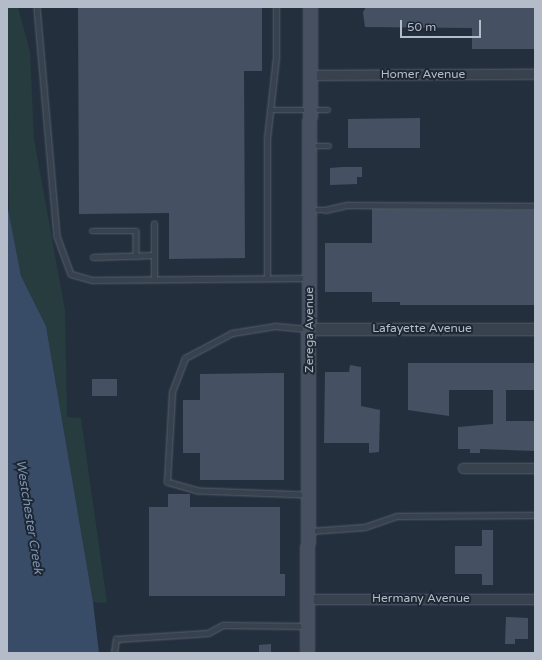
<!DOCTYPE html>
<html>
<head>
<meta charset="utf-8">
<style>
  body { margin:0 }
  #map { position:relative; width:542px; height:660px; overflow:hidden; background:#242f3e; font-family:"Varela Round",sans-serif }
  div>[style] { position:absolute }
  .green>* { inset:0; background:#263c3f }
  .water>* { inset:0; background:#394c67 }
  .building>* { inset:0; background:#455162 }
  .roads { filter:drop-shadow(0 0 1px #565f6c) drop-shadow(0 0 1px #565f6c) }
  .service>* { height:4.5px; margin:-2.25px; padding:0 2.25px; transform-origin:2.25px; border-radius:2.25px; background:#38414e }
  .minor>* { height:9px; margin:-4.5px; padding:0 4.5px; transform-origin:4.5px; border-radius:4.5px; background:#38414e }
  .tertiary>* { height:11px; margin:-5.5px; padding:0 5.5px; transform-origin:5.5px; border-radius:5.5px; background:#38414e }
  .secondary>* { height:13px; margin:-6.5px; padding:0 6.5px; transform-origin:6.5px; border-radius:6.5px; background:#465061 }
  span { translate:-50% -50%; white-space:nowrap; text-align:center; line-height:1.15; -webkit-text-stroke:4px #1d2633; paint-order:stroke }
  .street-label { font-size:12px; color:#b4bcc9 }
  .water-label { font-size:13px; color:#7c92b1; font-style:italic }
  .frame { position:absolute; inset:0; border:8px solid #b4bcc9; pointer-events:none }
  .scale { position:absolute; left:400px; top:20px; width:81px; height:18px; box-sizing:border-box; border:2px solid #b4bcc9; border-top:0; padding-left:5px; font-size:12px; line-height:14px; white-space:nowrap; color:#b4bcc9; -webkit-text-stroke:3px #1d2633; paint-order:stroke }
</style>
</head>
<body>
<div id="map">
  <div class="green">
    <i style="clip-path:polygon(7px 7px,18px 7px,30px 52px,34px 139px,65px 310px,67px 417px,81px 418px,107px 603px,93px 602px,46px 326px,21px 276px,9px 216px)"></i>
  </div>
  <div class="water">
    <i style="clip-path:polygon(7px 204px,21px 276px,46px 326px,93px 602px,99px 653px,7px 653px)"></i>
  </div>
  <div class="building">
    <i style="clip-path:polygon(78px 7px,262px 7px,262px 71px,244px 71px,245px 258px,169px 259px,169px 213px,79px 214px)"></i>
    <i style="clip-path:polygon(366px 7px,535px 7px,535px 49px,472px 49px,472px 28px,365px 27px,363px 12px)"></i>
    <i style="clip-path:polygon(420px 118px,420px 148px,348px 148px,348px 119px)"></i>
    <i style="clip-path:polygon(342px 167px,362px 167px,362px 177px,357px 177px,357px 184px,330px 185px,330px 168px)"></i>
    <i style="clip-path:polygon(372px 209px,535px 210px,535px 305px,400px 305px,400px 302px,372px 302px,372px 292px,325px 292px,325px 243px,372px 243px)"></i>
    <i style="clip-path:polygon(408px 363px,535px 363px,535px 390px,506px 390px,506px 421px,535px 421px,535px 451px,480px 449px,480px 453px,470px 453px,470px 449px,458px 449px,458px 427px,493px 424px,493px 390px,449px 390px,449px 416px,408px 410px)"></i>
    <i style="clip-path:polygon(350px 365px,361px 367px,361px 406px,380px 410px,379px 452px,369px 453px,369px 443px,324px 443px,325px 372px,349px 372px)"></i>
    <i style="clip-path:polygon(284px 373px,284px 480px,200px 480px,200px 453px,183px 453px,183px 400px,200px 400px,200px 374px)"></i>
    <i style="clip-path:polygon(92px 379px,117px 379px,117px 396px,92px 396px)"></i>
    <i style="clip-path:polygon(168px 494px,190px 494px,190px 507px,280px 507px,280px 574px,285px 574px,285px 596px,149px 596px,149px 507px,168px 507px)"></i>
    <i style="clip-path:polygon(482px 530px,493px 530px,493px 585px,482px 585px,482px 574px,455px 574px,455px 546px,482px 546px)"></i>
    <i style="clip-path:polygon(506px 617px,528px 618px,528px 639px,515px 639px,515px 644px,505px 644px)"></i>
    <i style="clip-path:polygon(271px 644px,271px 653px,259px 653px,259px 645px)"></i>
  </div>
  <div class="roads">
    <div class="service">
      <i style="left:37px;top:7px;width:230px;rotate:85deg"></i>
      <i style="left:57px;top:236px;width:40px;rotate:69.8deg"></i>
      <i style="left:71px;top:274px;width:22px;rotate:16deg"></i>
      <i style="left:92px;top:280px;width:216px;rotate:-0.5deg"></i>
      <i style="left:270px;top:110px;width:58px"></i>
      <i style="left:310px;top:146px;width:19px"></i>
      <i style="left:310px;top:210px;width:15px"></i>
      <i style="left:325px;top:210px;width:23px;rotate:-13deg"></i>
      <i style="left:347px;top:205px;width:188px;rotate:0.3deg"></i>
      <i style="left:92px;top:231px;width:44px"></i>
      <i style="left:136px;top:231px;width:25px;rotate:90deg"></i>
      <i style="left:93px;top:257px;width:61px;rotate:-1.9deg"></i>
      <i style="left:267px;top:278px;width:139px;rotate:-90deg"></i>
      <i style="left:267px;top:139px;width:81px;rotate:-83.7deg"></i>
      <i style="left:276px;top:58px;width:51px;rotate:-90deg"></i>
      <i style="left:154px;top:279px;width:55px;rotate:-90deg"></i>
      <i style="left:307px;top:495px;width:109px;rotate:-177.9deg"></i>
      <i style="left:198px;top:491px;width:32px;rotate:-164deg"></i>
      <i style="left:167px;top:482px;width:90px;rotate:-86.8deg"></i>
      <i style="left:172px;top:392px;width:36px;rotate:-69deg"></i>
      <i style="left:185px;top:358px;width:53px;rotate:-28deg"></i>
      <i style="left:232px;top:333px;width:44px;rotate:-9.2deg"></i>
      <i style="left:275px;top:326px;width:33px;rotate:5deg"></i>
      <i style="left:310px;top:531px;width:55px;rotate:-4.2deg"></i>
      <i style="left:365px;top:527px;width:34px;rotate:-19deg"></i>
      <i style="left:397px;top:516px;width:138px;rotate:-0.4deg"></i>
      <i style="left:114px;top:653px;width:14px;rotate:-82deg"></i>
      <i style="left:116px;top:639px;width:92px;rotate:-3.7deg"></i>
      <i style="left:208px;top:633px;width:17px;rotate:-28deg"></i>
      <i style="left:223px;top:625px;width:84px;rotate:0.7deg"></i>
    </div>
    <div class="minor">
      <i style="left:310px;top:75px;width:225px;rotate:-0.3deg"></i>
      <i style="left:463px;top:468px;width:72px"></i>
      <i style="left:308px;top:599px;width:227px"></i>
    </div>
    <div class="tertiary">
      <i style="left:310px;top:329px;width:225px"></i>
    </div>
    <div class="secondary">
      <i style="left:307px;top:653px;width:646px;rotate:-89.73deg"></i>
    </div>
  </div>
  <div class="street-label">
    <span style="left:423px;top:75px">Homer Avenue</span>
    <span style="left:422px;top:329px">Lafayette Avenue</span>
    <span style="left:310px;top:330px;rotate:-90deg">Zerega Avenue</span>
    <span style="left:421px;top:599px">Hermany Avenue</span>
  </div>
  <div class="water-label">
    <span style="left:29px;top:517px;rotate:81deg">Westchester Creek</span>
  </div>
  <div class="frame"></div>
  <div class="scale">50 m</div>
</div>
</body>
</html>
